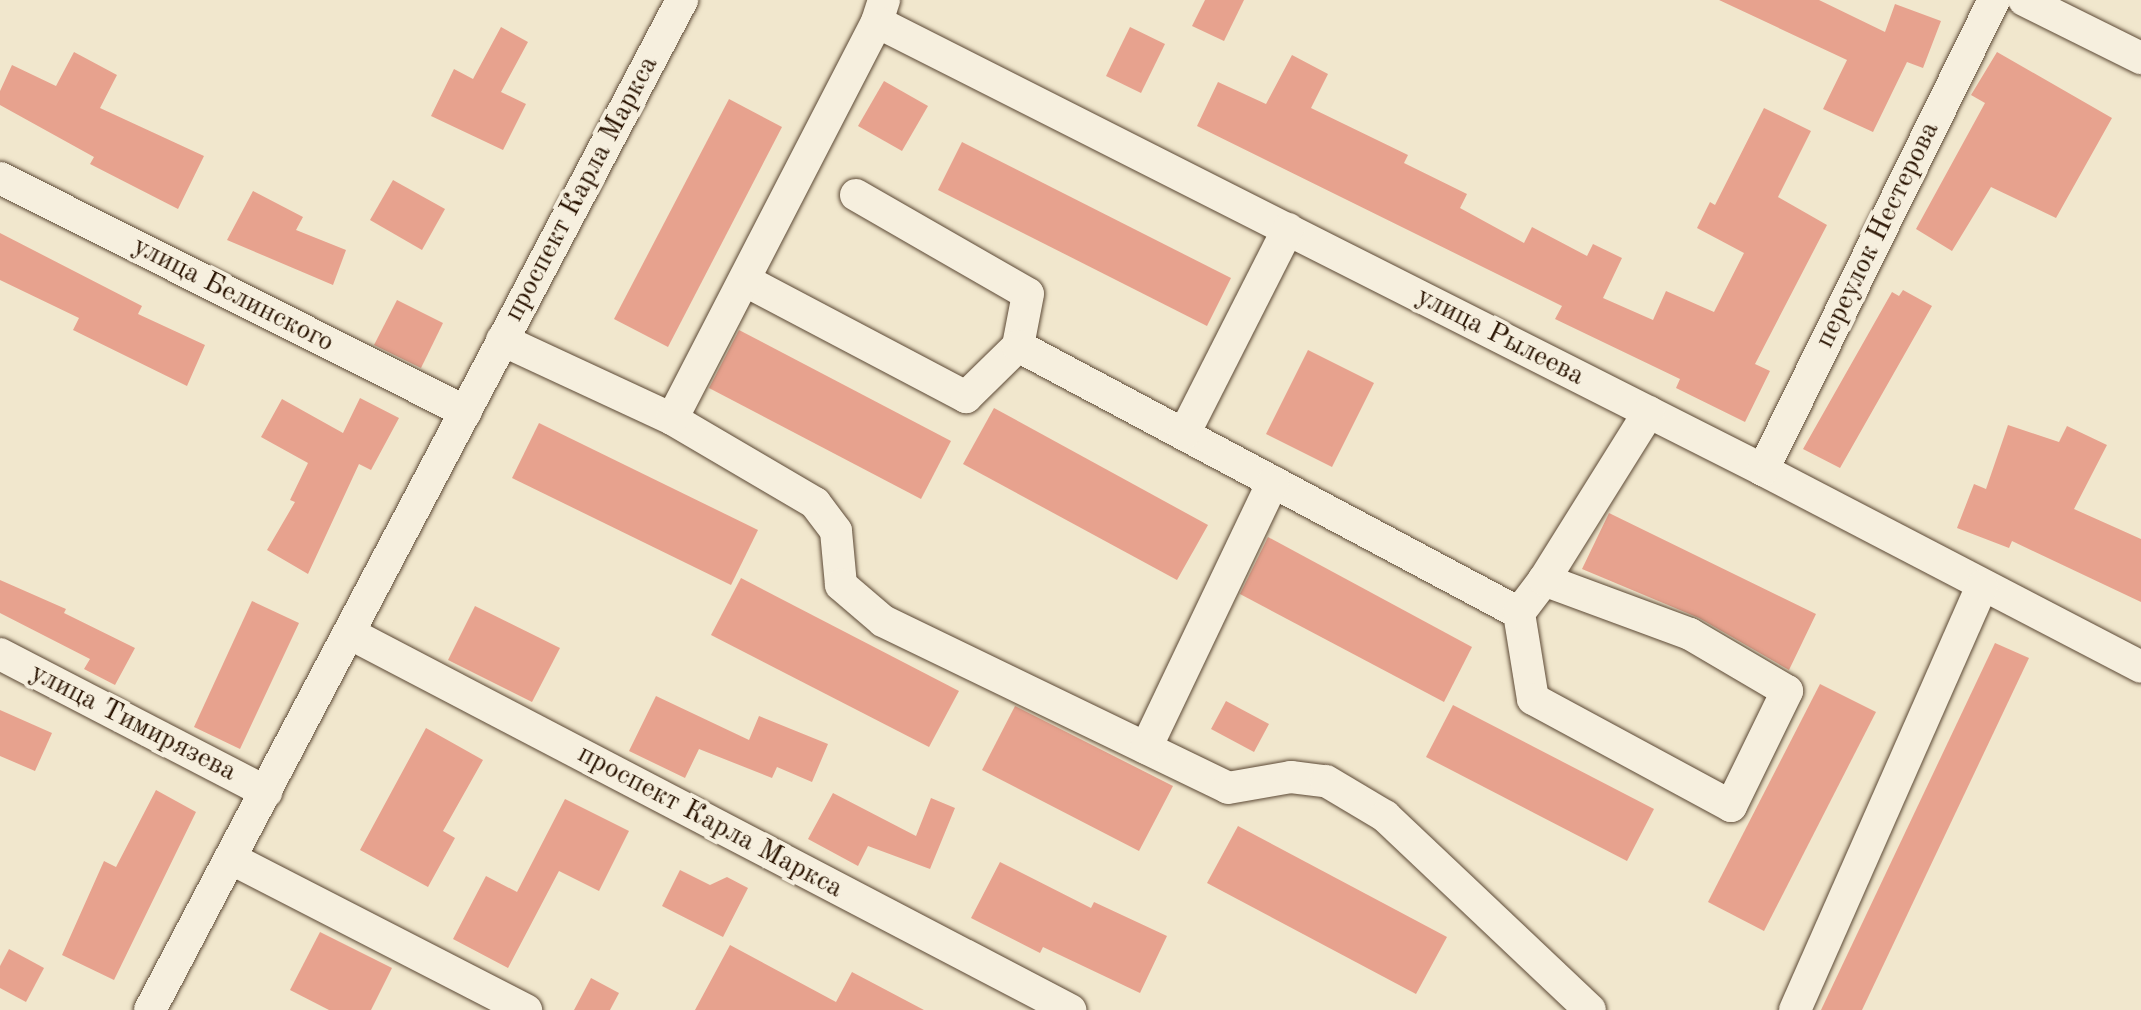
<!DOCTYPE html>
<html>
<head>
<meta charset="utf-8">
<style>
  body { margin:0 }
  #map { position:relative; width:2141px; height:1010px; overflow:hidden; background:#f1e7cd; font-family:"Old Standard TT",serif }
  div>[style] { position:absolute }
  .building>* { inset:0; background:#e7a28e }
  .roads { filter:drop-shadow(0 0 2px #5c4935) drop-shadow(0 0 2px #5c4935) }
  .minor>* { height:32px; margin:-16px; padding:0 16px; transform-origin:16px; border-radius:16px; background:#f6efde }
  span { translate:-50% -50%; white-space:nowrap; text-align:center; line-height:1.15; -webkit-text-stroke:8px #f6efde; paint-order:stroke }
  .street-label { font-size:28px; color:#2a1402 }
</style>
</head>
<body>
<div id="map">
  <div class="building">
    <i style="clip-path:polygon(1205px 0,1244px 0,1224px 41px,1192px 26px)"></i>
    <i style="clip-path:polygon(1719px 0,1819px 0,1885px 32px,1895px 4px,1941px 21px,1923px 68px,1907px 62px,1873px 132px,1823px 109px,1847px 60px)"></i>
    <i style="clip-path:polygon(501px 27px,528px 42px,501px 92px,526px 104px,503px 150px,431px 116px,454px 69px,473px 79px)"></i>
    <i style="clip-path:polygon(1130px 27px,1165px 44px,1141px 93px,1106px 76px)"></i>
    <i style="clip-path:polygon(74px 52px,117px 75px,100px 108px,204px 156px,178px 209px,90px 164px,94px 157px,0 105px,0 91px,12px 65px,56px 86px)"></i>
    <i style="clip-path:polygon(1997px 52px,2112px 118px,2056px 218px,1991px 187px,1952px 251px,1916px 229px,1985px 103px,1971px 95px)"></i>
    <i style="clip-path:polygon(1292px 55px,1328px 74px,1311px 108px,1408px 155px,1404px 163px,1467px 194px,1460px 208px,1524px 243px,1532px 227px,1587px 256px,1593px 244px,1622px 258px,1603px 298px,1653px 320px,1666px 291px,1714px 312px,1744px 253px,1697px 228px,1710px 202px,1715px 205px,1764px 108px,1811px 131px,1778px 197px,1827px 225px,1755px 364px,1770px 371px,1745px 422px,1676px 388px,1680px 379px,1555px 319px,1562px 306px,1197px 126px,1218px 82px,1266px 104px)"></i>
    <i style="clip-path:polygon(884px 81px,928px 106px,902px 151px,858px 126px)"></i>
    <i style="clip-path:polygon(729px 99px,782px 127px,668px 347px,614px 319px)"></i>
    <i style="clip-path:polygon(962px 142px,1231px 278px,1207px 326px,938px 190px)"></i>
    <i style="clip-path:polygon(393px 180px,445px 209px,422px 250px,370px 220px)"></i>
    <i style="clip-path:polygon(253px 191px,303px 217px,296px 230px,346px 250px,333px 285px,227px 240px)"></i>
    <i style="clip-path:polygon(0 233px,142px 306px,138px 314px,205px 345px,187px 386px,73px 330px,79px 318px,0 280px)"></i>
    <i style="clip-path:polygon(1903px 290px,1932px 306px,1840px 468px,1803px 449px,1892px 292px,1899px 296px)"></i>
    <i style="clip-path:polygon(397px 300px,443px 323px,421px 368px,374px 345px)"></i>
    <i style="clip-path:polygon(739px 330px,951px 441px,921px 499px,709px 388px)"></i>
    <i style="clip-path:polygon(1308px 350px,1374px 383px,1332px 467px,1266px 434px)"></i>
    <i style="clip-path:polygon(360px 398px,399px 418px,371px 470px,359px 464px,308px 574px,267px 550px,295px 502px,290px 500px,308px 463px,261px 437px,282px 399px,343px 433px)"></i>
    <i style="clip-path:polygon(994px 408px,1208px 525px,1177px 580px,963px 464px)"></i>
    <i style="clip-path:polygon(539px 423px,758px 530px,731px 585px,512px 478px)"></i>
    <i style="clip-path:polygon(2008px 425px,2059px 442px,2067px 426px,2107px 445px,2074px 509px,2141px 539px,2141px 602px,2012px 541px,2009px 548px,1957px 528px,1974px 484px,1986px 489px)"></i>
    <i style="clip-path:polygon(1609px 513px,1816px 614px,1789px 670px,1699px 618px,1582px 569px)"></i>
    <i style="clip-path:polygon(1268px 537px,1472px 647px,1444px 702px,1240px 594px)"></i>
    <i style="clip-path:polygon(741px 578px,959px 691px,929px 747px,711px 635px)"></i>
    <i style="clip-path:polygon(0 580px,66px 609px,64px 613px,135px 648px,115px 685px,84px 669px,90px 659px,0 613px)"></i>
    <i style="clip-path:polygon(252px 601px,299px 623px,240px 749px,194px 727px)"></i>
    <i style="clip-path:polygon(475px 606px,560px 648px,532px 702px,448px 660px)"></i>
    <i style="clip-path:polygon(1995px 643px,2029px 658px,1862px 1010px,1821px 1010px)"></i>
    <i style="clip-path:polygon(1820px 684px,1876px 712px,1764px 931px,1708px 902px)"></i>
    <i style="clip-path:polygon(656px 696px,749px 740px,759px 716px,828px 744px,812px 782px,777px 767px,772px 778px,699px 749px,685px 778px,629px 751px)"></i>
    <i style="clip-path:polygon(1226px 701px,1269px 724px,1254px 752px,1211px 729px)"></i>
    <i style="clip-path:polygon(1453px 705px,1654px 809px,1627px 861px,1426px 757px)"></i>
    <i style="clip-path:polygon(1015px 706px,1173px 786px,1139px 851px,982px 770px)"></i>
    <i style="clip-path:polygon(0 710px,52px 733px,35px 771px,0 756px)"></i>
    <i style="clip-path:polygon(426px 728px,483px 760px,443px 831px,455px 838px,428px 887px,360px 850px)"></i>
    <i style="clip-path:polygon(156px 790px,196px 812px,114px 980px,62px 955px,104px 861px,116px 867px)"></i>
    <i style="clip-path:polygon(833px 793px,916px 836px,931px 798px,955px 808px,930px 869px,868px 846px,858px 866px,808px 839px)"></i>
    <i style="clip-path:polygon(565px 799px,629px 831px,599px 891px,559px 871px,508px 968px,453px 939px,486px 876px,517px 892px)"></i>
    <i style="clip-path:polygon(1238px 826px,1447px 937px,1416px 994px,1207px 883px)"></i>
    <i style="clip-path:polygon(1000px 862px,1091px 908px,1094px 902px,1167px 936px,1140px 993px,1043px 947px,1040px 953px,971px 918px)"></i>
    <i style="clip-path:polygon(680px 870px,710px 885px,727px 877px,748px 888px,723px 937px,662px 906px)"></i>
    <i style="clip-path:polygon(320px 932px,392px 968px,371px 1010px,329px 1010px,290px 990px)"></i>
    <i style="clip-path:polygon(730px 945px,836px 1002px,852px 972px,924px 1010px,695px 1010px)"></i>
    <i style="clip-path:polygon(9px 949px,44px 968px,26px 1002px,0 988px,0 966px)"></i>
    <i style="clip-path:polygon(591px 978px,619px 993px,610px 1010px,574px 1010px)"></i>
  </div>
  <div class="roads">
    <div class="minor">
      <i style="left:884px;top:0;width:23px;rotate:108deg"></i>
      <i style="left:877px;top:22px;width:993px;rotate:26.82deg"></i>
      <i style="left:1763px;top:470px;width:426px;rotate:27.5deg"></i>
      <i style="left:2024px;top:0;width:131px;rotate:26.4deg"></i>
      <i style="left:0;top:178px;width:521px;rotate:26.66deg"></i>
      <i style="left:856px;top:195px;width:198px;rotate:29.9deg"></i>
      <i style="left:1028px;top:294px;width:53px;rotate:100.9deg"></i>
      <i style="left:746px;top:281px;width:249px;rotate:27.8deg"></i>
      <i style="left:966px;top:397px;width:73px;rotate:-44.4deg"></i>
      <i style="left:1018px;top:346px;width:568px;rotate:28.05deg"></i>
      <i style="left:1519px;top:613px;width:87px;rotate:80.8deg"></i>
      <i style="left:1533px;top:699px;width:225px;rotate:28.4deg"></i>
      <i style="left:1731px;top:806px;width:128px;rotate:-64deg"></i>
      <i style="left:1787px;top:691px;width:113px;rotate:-149.6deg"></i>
      <i style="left:1690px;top:634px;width:156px;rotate:-159.7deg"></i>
      <i style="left:1544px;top:580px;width:41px;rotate:127.1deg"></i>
      <i style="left:502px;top:340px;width:187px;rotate:24.9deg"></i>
      <i style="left:672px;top:419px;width:166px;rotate:30.4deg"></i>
      <i style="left:815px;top:503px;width:35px;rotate:53deg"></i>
      <i style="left:836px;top:531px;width:54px;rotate:84.7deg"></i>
      <i style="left:841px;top:585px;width:55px;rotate:40.6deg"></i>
      <i style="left:883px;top:621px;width:383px;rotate:25.8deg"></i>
      <i style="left:1228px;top:788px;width:64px;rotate:-9.9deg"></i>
      <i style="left:1291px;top:777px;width:35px;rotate:7deg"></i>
      <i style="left:1326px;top:781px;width:69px;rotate:30.7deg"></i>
      <i style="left:1385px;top:816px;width:282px;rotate:43.4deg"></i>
      <i style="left:672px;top:419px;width:447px;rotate:-62.7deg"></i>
      <i style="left:1184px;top:434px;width:230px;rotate:-63.1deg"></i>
      <i style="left:1763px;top:470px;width:524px;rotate:-63.83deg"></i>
      <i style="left:1544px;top:580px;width:198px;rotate:-58deg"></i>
      <i style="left:349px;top:633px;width:814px;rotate:27.6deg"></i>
      <i style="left:0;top:654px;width:300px;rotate:27.4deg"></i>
      <i style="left:1146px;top:748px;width:295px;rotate:-64.5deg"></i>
      <i style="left:230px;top:858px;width:333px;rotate:27.2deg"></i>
      <i style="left:150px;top:1010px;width:1142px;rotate:-62.22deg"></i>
      <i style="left:1795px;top:1010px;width:463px;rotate:-66.2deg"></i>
    </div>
  </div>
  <div class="street-label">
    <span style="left:582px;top:189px;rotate:-62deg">проспект Карла Маркса</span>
    <span style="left:1878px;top:235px;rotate:-64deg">переулок Нестерова</span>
    <span style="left:233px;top:295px;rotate:27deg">улица Белинского</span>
    <span style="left:1500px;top:337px;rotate:27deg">улица Рылеева</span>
    <span style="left:133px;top:723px;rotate:27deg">улица Тимирязева</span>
    <span style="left:710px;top:822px;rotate:28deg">проспект Карла Маркса</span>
  </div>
</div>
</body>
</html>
